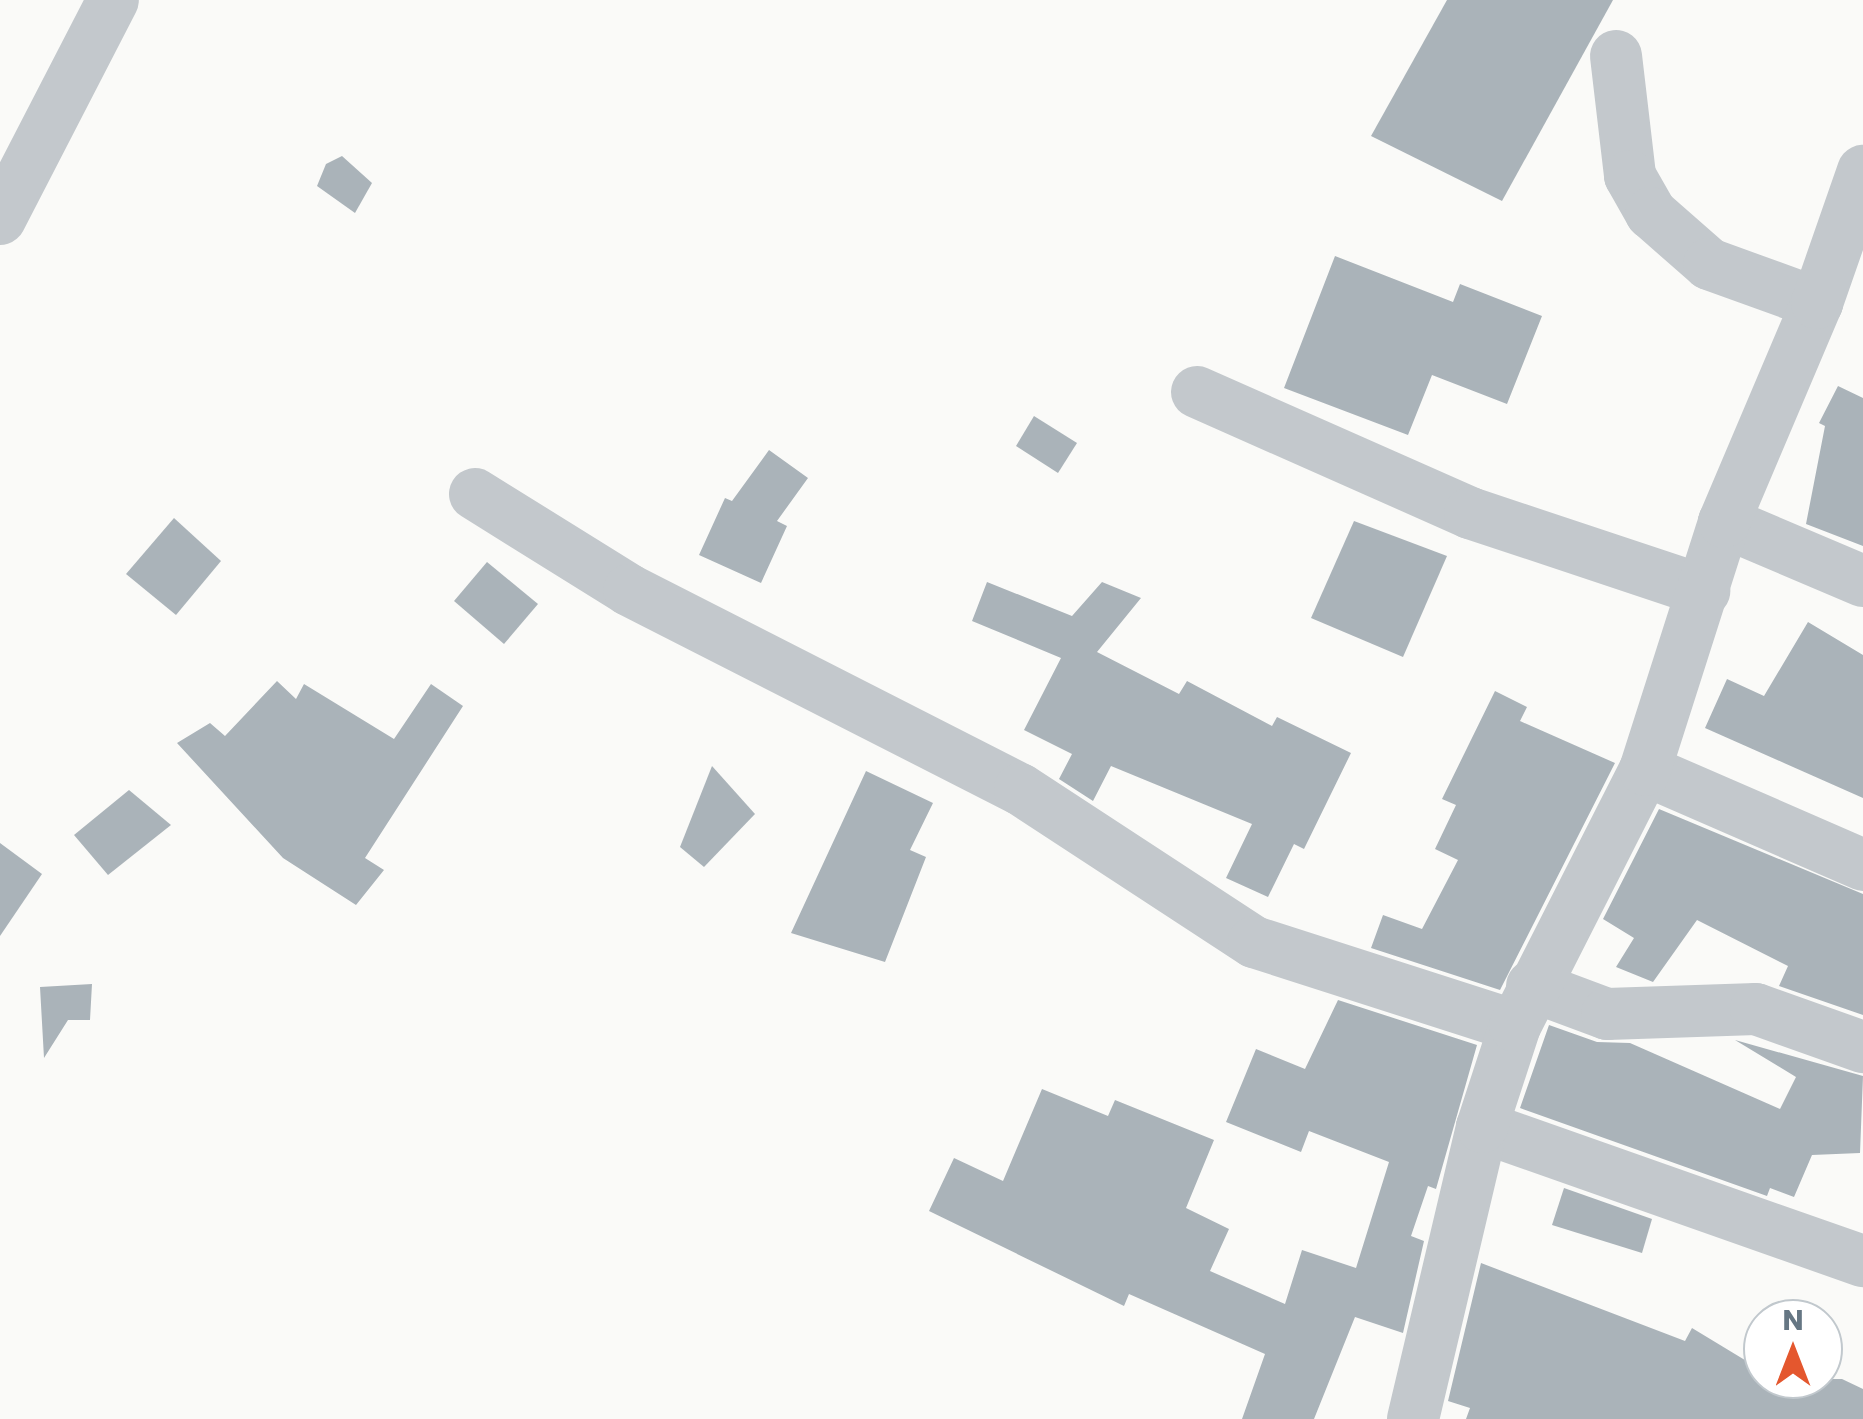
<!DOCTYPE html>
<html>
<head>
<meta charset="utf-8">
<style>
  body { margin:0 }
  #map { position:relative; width:1863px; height:1419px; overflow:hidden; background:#fafaf8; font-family:Poppins,sans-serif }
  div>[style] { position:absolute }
  .building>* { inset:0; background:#aab3b9 }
  .minor>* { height:52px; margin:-26px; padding:0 26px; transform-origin:26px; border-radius:26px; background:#c3c8cc }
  span { translate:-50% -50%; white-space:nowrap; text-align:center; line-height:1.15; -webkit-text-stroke:10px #fff; paint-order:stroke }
  .north { position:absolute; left:1743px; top:1299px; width:100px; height:100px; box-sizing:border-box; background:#fff; border:2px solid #c1c8cd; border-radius:50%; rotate:0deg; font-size:28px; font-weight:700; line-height:40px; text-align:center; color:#657683 }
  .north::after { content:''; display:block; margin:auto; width:35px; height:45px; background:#e4572e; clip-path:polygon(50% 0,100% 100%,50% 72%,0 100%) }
</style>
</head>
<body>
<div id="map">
  <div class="building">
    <i style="clip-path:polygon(1447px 0,1613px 0,1502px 201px,1371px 136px)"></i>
    <i style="clip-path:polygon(342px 156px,372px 183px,355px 213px,317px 186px,326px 164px)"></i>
    <i style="clip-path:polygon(1335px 256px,1453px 302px,1460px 284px,1542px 316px,1507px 404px,1432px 375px,1408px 435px,1284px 388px)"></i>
    <i style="clip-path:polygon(1838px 386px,1863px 398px,1863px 546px,1806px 524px,1825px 426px,1819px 423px)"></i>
    <i style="clip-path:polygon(1034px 416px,1077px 443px,1058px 473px,1016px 446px)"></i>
    <i style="clip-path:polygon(769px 450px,808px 478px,777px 521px,787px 526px,761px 583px,699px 555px,725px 498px,732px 501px)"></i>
    <i style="clip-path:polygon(174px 518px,221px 561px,176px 615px,126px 574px)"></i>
    <i style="clip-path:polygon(1354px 521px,1447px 556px,1403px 657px,1311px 618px)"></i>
    <i style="clip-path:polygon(487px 562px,538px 604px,504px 644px,454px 601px)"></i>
    <i style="clip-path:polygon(987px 582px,1072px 616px,1102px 582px,1141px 598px,1097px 652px,1179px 694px,1187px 681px,1272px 726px,1277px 717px,1351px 753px,1304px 849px,1294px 844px,1268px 897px,1226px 878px,1252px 824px,1111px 766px,1093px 801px,1059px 779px,1072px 754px,1024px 730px,1061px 658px,972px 621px)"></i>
    <i style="clip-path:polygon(1808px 622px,1863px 655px,1863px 798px,1705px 728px,1727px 679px,1764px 696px)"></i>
    <i style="clip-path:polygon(277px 681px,296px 699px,304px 684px,394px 739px,431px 684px,463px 706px,365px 858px,384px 870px,356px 905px,283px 858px,177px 743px,210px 723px,225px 736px)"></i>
    <i style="clip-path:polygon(1495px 691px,1527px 707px,1520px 721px,1615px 763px,1500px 990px,1371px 948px,1383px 915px,1422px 929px,1458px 860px,1435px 849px,1456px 805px,1442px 799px)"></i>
    <i style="clip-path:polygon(712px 766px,755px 814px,704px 867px,680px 847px)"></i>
    <i style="clip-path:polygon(866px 771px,933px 803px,910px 850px,926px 857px,885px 962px,791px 933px)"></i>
    <i style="clip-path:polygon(129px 790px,171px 825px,108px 875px,74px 835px)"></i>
    <i style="clip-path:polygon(1659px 809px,1863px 894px,1863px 1015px,1779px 986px,1788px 966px,1697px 920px,1653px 982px,1616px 967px,1634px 938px,1603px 919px)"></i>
    <i style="clip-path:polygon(0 843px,42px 874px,0 936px)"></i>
    <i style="clip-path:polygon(92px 984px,90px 1020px,68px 1020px,44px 1058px,40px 987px)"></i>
    <i style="clip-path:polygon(1338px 1000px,1477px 1045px,1436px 1189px,1428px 1186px,1411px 1236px,1424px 1241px,1403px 1333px,1355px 1317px,1314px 1419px,1242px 1419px,1265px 1354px,1129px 1294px,1124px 1306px,929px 1211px,954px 1158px,1003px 1181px,1042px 1089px,1108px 1116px,1115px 1100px,1214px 1140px,1186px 1208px,1229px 1229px,1210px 1271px,1285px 1304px,1302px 1250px,1356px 1268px,1389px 1162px,1309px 1131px,1301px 1152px,1226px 1122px,1256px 1049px,1305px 1069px)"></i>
    <i style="clip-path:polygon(1549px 1025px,1597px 1042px,1630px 1043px,1780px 1109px,1796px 1077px,1735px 1040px,1863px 1076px,1860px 1153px,1812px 1155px,1794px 1197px,1770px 1188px,1767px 1196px,1520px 1108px)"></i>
    <i style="clip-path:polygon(1564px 1188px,1652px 1219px,1642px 1253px,1552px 1225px)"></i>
    <i style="clip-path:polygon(1481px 1263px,1685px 1341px,1692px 1328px,1763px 1371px,1763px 1379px,1842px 1379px,1863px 1389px,1863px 1419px,1466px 1419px,1470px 1408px,1448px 1401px)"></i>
  </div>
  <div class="minor">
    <i style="left:1616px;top:56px;width:121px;rotate:83.3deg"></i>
    <i style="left:1630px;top:176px;width:43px;rotate:60.4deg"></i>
    <i style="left:1651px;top:213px;width:77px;rotate:41.3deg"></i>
    <i style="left:1709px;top:264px;width:115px;rotate:19.9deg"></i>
    <i style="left:0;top:219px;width:246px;rotate:-62.7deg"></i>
    <i style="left:1197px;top:392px;width:299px;rotate:23.9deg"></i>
    <i style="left:1470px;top:513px;width:247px;rotate:18.4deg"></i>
    <i style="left:475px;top:494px;width:181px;rotate:31.9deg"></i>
    <i style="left:629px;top:590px;width:439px;rotate:27deg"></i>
    <i style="left:1020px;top:789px;width:280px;rotate:33.2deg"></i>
    <i style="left:1254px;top:942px;width:274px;rotate:17.8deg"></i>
    <i style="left:1724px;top:522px;width:151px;rotate:23deg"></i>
    <i style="left:1645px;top:770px;width:238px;rotate:23.5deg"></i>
    <i style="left:1532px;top:986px;width:80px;rotate:20.5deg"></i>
    <i style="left:1607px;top:1014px;width:149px;rotate:-1.9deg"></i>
    <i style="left:1756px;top:1009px;width:114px;rotate:19.6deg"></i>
    <i style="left:1482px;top:1127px;width:404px;rotate:19.4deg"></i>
    <i style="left:1413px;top:1419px;width:300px;rotate:-76.7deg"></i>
    <i style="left:1482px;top:1127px;width:106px;rotate:-71.9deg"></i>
    <i style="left:1515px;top:1026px;width:287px;rotate:-63.1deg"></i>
    <i style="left:1645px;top:770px;width:260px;rotate:-72.3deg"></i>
    <i style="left:1724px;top:522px;width:238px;rotate:-67deg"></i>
    <i style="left:1817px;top:303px;width:140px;rotate:-70.8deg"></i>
  </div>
  <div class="north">N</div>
</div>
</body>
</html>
